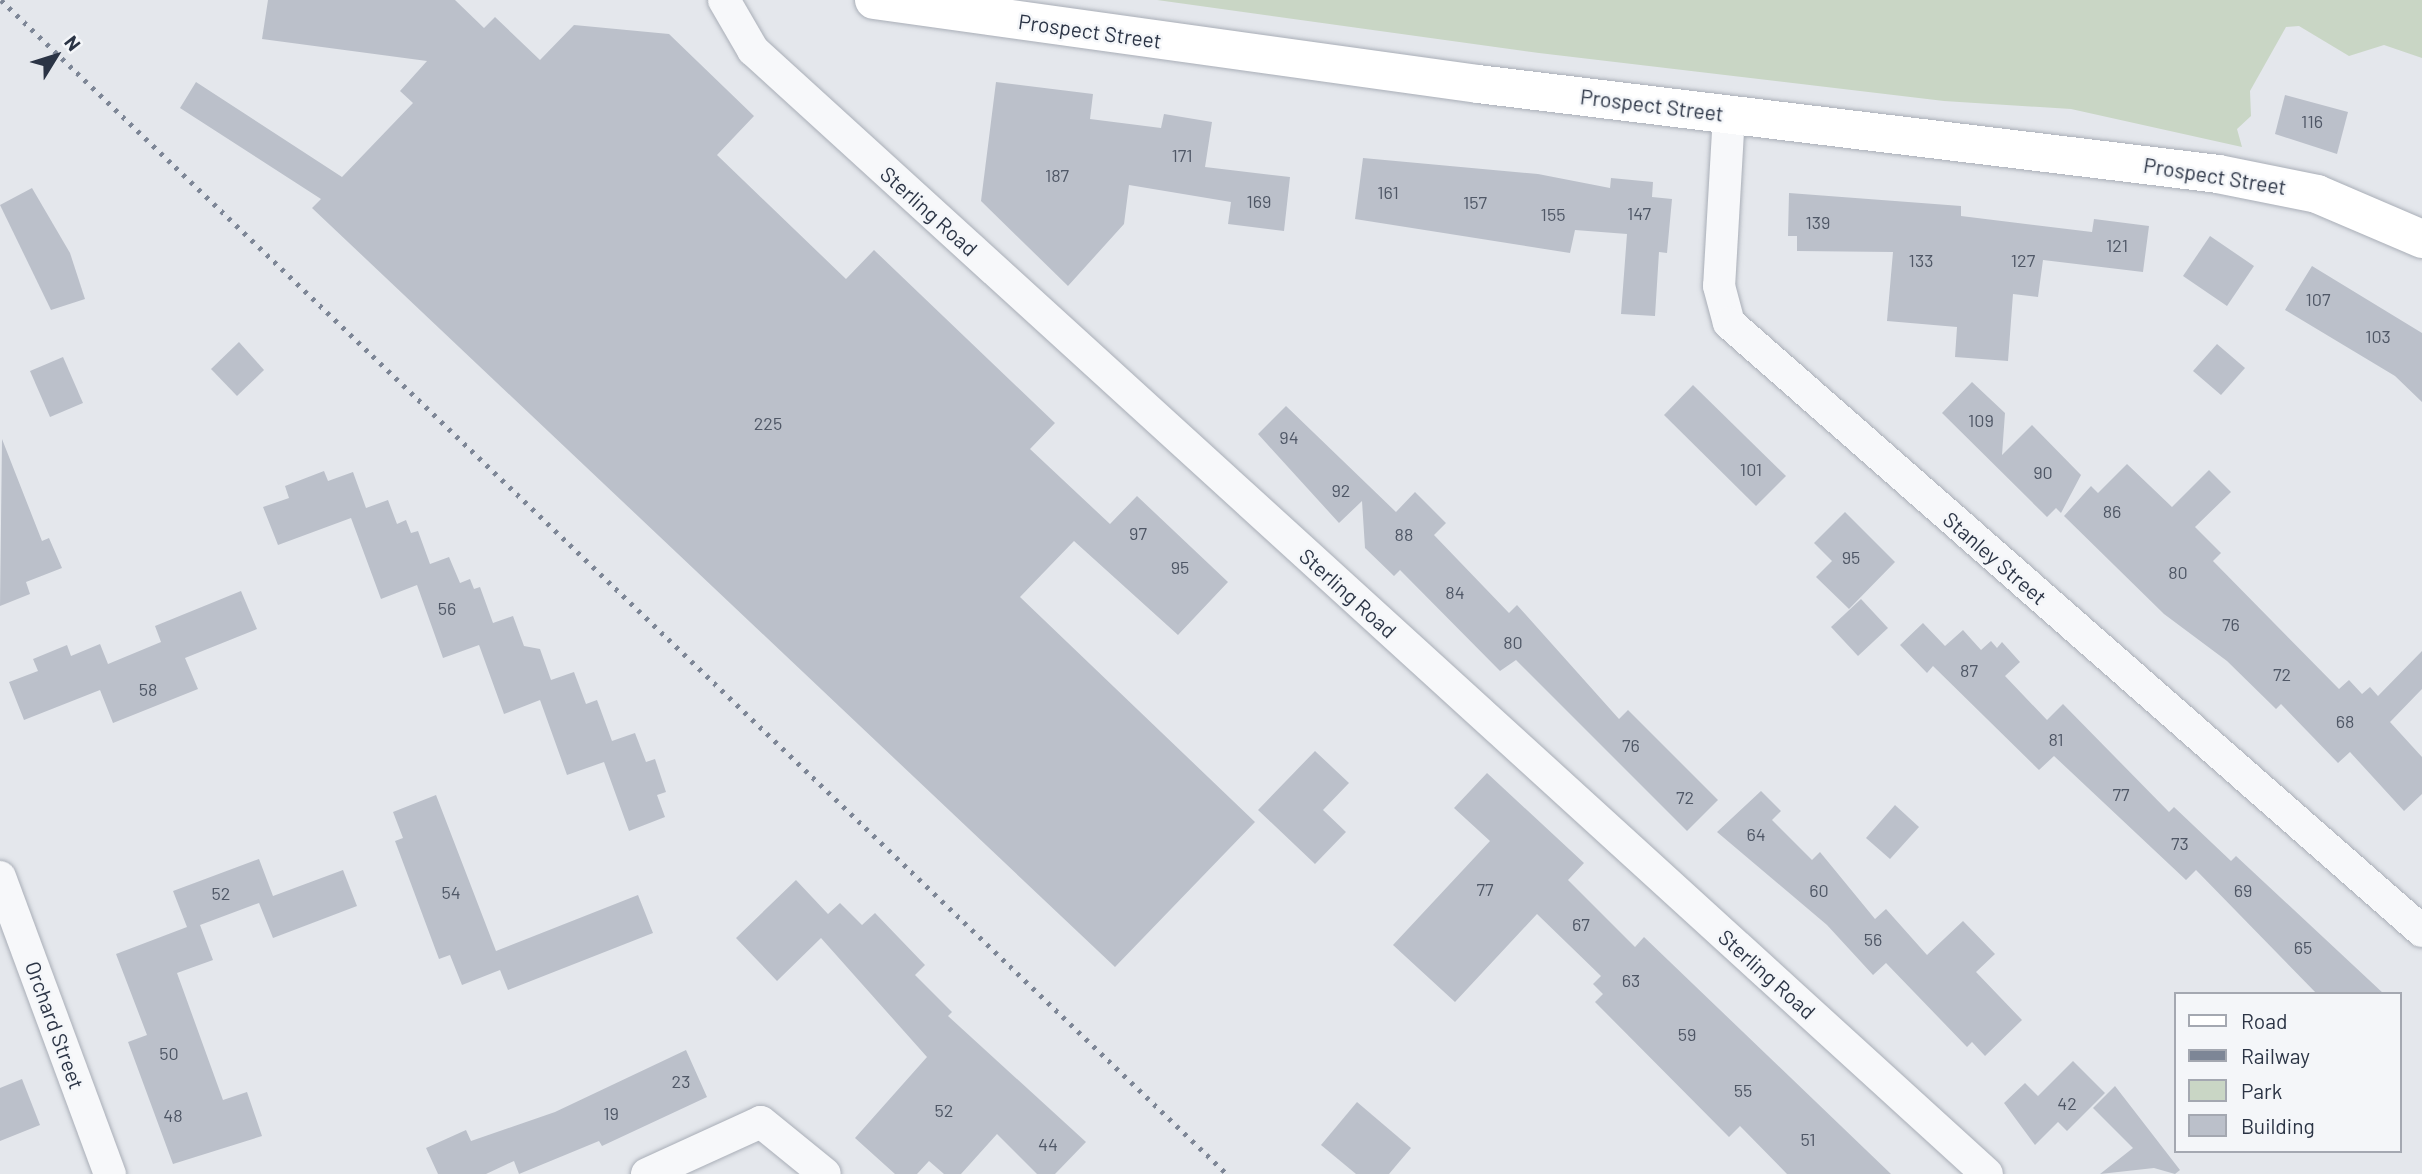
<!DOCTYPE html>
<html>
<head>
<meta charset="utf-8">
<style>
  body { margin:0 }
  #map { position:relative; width:2422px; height:1174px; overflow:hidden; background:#e4e7ec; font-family:Barlow,sans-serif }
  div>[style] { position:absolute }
  .green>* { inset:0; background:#c9d6c5 }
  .building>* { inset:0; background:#bbc0ca }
  .roads { filter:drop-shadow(0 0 2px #a9aeb7) drop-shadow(0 0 2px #a9aeb7) }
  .minor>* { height:32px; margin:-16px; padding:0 16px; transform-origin:16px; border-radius:16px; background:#f7f8fa }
  .secondary>* { height:38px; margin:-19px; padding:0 19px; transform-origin:19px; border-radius:19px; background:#fff }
  .rail>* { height:5px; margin-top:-2.5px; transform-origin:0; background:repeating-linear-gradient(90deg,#7d8696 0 3.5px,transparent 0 10.5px) }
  span { translate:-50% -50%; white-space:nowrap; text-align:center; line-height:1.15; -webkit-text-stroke:5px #f4f6f9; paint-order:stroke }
  .number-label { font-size:18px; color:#4f5766 }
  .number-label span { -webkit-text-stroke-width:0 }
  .street-label { font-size:21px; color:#2b3445 }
  .legend { position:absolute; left:2174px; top:992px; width:228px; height:161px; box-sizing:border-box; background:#f4f6f9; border:2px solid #a4a8b1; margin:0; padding:9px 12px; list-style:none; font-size:21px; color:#2b3445 }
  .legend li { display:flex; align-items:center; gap:14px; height:35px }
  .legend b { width:35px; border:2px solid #a4a8b1 }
  .north { position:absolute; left:21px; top:21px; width:70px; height:70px; -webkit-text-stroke:5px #f4f6f9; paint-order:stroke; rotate:52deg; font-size:19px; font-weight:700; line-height:28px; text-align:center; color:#2b3445 }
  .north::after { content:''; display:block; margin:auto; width:24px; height:32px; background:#2b3445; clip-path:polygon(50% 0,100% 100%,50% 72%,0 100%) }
</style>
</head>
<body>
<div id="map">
  <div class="green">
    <i style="clip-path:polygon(1157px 0,2422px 0,2422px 58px,2384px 45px,2349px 56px,2299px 26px,2286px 27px,2250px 91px,2251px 116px,2237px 129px,2242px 147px,2071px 109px,1944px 101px,1539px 53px)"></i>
  </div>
  <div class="building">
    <i style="clip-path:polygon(268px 0,455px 0,484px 28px,495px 17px,540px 60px,574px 25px,669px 34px,754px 116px,717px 155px,846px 279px,874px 250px,1055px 423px,1030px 449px,1110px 524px,1137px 496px,1228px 582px,1178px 635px,1074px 541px,1020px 597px,1255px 822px,1115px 967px,312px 208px,321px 199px,180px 108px,196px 82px,342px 177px,413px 103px,400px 91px,427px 61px,262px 39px)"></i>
    <i style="clip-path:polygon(996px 82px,1093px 94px,1090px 119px,1161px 128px,1164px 114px,1212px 122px,1205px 167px,1290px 177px,1284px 231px,1228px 224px,1231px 202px,1129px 185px,1124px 224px,1068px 286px,981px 201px)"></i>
    <i style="clip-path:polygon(2285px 95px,2348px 112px,2337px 154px,2275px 134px)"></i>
    <i style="clip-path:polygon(1363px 158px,1538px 174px,1610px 188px,1611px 178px,1653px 182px,1652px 197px,1672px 199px,1667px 253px,1659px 252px,1655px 316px,1621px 314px,1627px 234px,1575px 230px,1570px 253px,1355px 219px)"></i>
    <i style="clip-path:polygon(32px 188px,70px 253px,85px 299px,51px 310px,0 205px)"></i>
    <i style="clip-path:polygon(1789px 193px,1961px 206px,1961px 216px,2092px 232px,2094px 219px,2149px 226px,2143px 272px,2043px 260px,2038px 297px,2013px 294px,2008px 361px,1955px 357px,1957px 327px,1887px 321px,1893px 252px,1797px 251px,1797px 236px,1788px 236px)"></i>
    <i style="clip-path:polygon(2210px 236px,2254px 266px,2227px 306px,2183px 276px)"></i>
    <i style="clip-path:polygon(2312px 266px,2422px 333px,2422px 402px,2395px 376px,2285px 310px)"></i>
    <i style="clip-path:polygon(239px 342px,264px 370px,237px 396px,211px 369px)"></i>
    <i style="clip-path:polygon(2217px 344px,2245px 368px,2221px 395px,2193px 371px)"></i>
    <i style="clip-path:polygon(63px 357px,83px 403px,50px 417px,30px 371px)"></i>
    <i style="clip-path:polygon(1972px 382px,2005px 413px,2002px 455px,2032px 425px,2081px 475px,2061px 513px,2056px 508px,2047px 517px,1942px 413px)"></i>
    <i style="clip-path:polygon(1693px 385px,1786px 476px,1756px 506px,1664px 415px)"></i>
    <i style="clip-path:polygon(1286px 406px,1396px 512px,1415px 492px,1446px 523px,1434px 535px,1509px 613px,1517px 605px,1619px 719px,1628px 710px,1718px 800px,1687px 831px,1516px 660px,1500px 671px,1400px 570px,1394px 576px,1365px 548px,1362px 501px,1339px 523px,1258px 434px)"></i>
    <i style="clip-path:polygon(2px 439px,42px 541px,49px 538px,62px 568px,26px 582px,30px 594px,0 606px)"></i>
    <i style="clip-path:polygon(2127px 464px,2172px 507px,2209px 470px,2231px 492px,2195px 527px,2221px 553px,2213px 561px,2339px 689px,2349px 680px,2362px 694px,2370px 687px,2378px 696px,2422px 651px,2422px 689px,2390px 722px,2422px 757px,2422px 794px,2404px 811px,2350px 752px,2338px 763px,2281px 704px,2276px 709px,2227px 661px,2164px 614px,2064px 516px,2091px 486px,2098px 493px)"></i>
    <i style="clip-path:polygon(324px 471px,328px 481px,353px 472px,366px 508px,388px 500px,397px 524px,406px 520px,411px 533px,418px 531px,430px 564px,449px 557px,460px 583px,470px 579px,474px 589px,480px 587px,493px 623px,513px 616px,524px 646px,540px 649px,551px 680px,574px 672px,586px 704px,597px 700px,612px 741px,635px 733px,646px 762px,655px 759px,666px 792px,657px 795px,665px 817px,629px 831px,604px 762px,567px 775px,540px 700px,504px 714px,479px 645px,443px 658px,417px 585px,381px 599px,351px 518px,278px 545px,263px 507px,289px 498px,285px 486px)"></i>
    <i style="clip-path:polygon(1845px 512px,1895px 562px,1849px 609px,1816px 577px,1832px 561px,1814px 543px)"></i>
    <i style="clip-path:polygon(241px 591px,257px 629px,185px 658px,198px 689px,113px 723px,100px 690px,24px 720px,9px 682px,38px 671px,33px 659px,67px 645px,71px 656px,100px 644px,108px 664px,161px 642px,155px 626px)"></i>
    <i style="clip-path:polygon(1861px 599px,1888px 628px,1858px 656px,1831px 627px)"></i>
    <i style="clip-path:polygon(1923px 623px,1945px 646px,1963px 630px,1981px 650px,1991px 641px,1997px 648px,2002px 642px,2020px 662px,2005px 676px,2047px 720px,2063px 704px,2169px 812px,2174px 807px,2231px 861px,2236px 856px,2384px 994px,2317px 994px,2196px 870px,2186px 880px,2054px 756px,2039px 770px,1933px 666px,1927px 673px,1900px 645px)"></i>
    <i style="clip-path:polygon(1315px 751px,1349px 783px,1323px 810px,1346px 832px,1315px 864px,1258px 810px)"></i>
    <i style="clip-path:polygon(1487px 773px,1584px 863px,1568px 880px,1635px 947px,1644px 937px,1891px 1174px,1787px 1174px,1740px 1126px,1729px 1137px,1595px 1002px,1603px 994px,1593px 984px,1601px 976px,1537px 914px,1455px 1002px,1393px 945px,1490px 841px,1454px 808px)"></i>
    <i style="clip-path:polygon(1761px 791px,1781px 811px,1772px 820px,1812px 860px,1820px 852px,1875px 919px,1886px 909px,1927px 955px,1963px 921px,1995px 954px,1976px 972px,2022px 1020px,1985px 1056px,1972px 1042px,1967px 1047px,1886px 963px,1873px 975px,1827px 925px,1717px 832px)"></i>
    <i style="clip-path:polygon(436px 795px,496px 951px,638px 895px,653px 933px,508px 990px,500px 970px,462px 985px,450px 955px,439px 959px,395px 841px,403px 838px,393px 812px)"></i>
    <i style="clip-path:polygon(1895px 805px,1919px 827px,1890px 859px,1866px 838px)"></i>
    <i style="clip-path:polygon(259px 859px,273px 896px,343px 870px,357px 906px,273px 938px,259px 903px,200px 925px,213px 960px,177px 973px,223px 1100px,247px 1092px,262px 1136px,173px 1164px,128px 1042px,147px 1035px,116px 954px,187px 927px,173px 891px)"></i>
    <i style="clip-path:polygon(796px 880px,828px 914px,840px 903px,862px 925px,875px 913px,925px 965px,915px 975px,952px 1012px,948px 1016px,1086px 1142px,1055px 1174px,1037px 1174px,997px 1134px,961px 1174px,944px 1174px,929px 1161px,917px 1174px,895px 1174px,855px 1138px,927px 1057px,821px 938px,777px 981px,736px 938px)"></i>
    <i style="clip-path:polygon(686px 1050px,707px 1097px,602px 1146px,599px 1141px,519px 1174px,514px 1161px,486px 1174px,438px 1174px,426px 1148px,466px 1130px,471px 1141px,555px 1112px)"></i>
    <i style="clip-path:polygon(2073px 1061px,2105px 1093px,2067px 1131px,2058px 1122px,2035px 1145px,2004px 1103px,2025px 1083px,2038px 1096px)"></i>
    <i style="clip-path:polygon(22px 1079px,40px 1125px,0 1141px,0 1088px)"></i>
    <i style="clip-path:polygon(2115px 1086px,2180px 1170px,2175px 1174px,2154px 1168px,2100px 1174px,2133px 1148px,2093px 1108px)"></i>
    <i style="clip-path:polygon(1357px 1102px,1411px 1148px,1389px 1174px,1356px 1174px,1321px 1145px)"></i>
  </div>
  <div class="roads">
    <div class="minor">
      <i style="left:724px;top:0;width:58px;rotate:59.9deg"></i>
      <i style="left:753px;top:50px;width:1669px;rotate:42.33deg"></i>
      <i style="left:1729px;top:114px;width:172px;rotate:93.3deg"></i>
      <i style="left:1719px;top:286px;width:38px;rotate:75deg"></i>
      <i style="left:1729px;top:323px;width:922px;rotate:41.26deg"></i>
      <i style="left:0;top:877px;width:317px;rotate:69.7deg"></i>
      <i style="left:647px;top:1174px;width:125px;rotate:-24.5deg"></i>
      <i style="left:761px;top:1122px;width:82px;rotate:39.1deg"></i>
    </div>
    <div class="secondary">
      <i style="left:874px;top:0;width:610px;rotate:7.92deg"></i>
      <i style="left:1478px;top:84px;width:745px;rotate:6.93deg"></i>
      <i style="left:2218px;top:174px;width:101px;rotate:11.4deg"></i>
      <i style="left:2317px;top:194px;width:114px;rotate:23.2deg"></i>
    </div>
  </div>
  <div class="rail">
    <i style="left:1px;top:0;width:1697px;rotate:43.76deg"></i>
  </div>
  <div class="number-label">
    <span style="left:2312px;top:121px">116</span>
    <span style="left:1182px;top:155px">171</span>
    <span style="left:1057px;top:175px">187</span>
    <span style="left:1388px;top:192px">161</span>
    <span style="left:1259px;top:201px">169</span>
    <span style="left:1475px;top:202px">157</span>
    <span style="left:1639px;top:213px">147</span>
    <span style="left:1553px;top:214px">155</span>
    <span style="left:1818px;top:222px">139</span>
    <span style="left:2117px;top:245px">121</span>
    <span style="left:1921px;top:260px">133</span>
    <span style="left:2023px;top:260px">127</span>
    <span style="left:2318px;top:299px">107</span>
    <span style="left:2378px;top:336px">103</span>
    <span style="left:1981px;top:420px">109</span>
    <span style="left:768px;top:423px">225</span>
    <span style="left:1289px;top:437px">94</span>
    <span style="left:1751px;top:469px">101</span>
    <span style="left:2043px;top:472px">90</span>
    <span style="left:1341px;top:490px">92</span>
    <span style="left:2112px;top:511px">86</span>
    <span style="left:1138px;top:533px">97</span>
    <span style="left:1404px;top:534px">88</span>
    <span style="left:1851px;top:557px">95</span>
    <span style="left:1180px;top:567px">95</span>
    <span style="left:2178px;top:572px">80</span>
    <span style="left:1455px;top:592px">84</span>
    <span style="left:447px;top:608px">56</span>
    <span style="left:2231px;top:624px">76</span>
    <span style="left:1513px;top:642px">80</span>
    <span style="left:1969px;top:670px">87</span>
    <span style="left:2282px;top:674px">72</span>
    <span style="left:148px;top:689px">58</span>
    <span style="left:2345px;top:721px">68</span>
    <span style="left:2056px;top:739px">81</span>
    <span style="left:1631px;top:745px">76</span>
    <span style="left:2121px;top:794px">77</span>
    <span style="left:1685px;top:797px">72</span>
    <span style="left:1756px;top:834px">64</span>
    <span style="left:2180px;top:843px">73</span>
    <span style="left:1485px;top:889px">77</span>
    <span style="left:1819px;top:890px">60</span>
    <span style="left:2243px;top:890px">69</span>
    <span style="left:451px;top:892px">54</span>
    <span style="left:221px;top:893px">52</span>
    <span style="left:1581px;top:924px">67</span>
    <span style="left:1873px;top:939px">56</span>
    <span style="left:2303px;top:947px">65</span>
    <span style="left:1631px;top:980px">63</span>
    <span style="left:1687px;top:1034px">59</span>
    <span style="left:169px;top:1053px">50</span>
    <span style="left:681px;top:1081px">23</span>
    <span style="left:1743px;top:1090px">55</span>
    <span style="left:2067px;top:1103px">42</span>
    <span style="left:944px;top:1110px">52</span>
    <span style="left:611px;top:1113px">19</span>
    <span style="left:173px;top:1115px">48</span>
    <span style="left:1808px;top:1139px">51</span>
    <span style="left:1048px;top:1144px">44</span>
  </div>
  <div class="street-label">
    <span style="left:1090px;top:31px;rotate:8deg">Prospect Street</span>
    <span style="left:1652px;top:105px;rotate:7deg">Prospect Street</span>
    <span style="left:2215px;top:176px;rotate:9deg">Prospect Street</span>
    <span style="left:929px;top:211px;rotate:42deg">Sterling Road</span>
    <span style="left:1995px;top:558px;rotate:41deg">Stanley Street</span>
    <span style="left:1348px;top:593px;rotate:42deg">Sterling Road</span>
    <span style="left:1767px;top:974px;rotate:42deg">Sterling Road</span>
    <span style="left:55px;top:1025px;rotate:70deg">Orchard Street</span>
  </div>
  <ul class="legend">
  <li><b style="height:9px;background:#fff"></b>Road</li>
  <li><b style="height:9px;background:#7d8696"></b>Railway</li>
  <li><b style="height:19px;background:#c9d6c5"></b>Park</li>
  <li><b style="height:19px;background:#bbc0ca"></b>Building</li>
  </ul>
  <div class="north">N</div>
</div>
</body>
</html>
